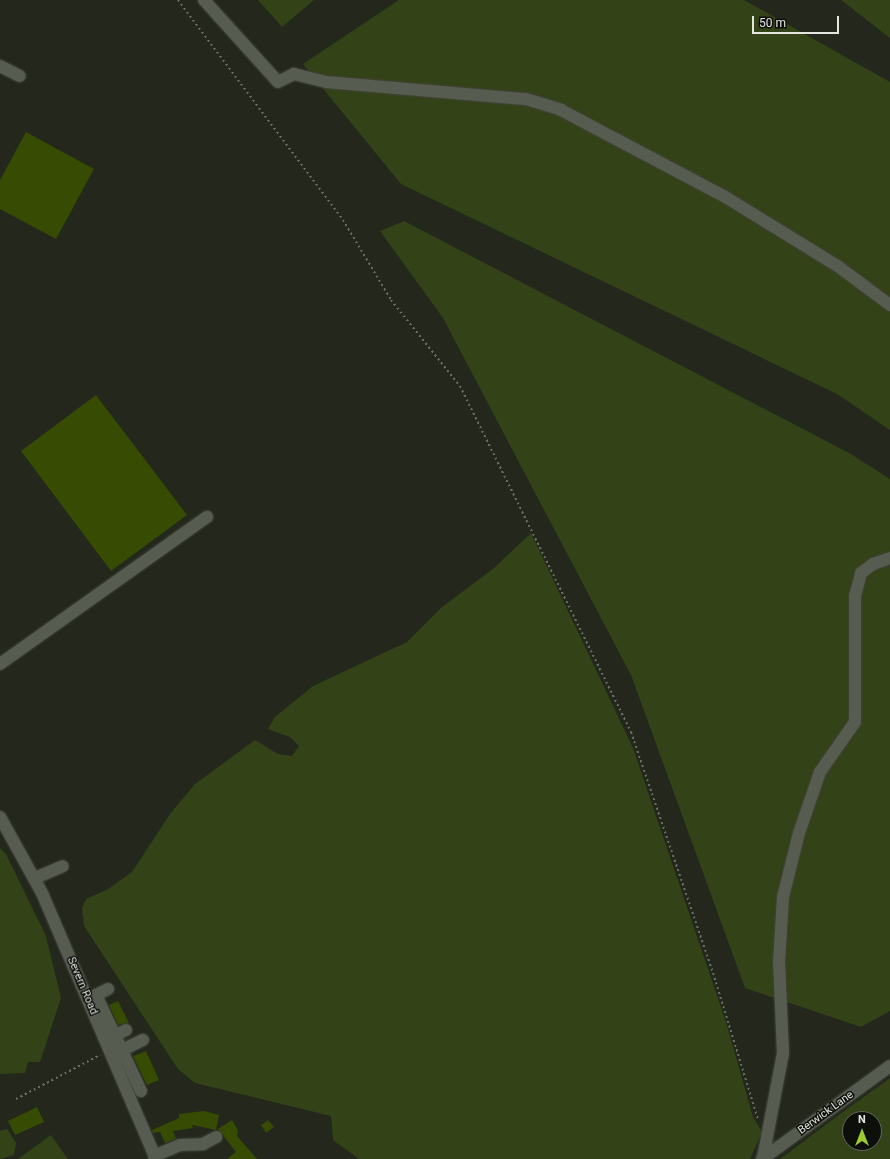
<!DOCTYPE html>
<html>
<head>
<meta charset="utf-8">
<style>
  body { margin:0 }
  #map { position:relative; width:890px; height:1159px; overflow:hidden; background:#23271c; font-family:Roboto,sans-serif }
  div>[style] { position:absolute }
  .green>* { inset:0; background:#344217 }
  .building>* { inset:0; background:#374b02 }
  .path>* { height:2px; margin-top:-1px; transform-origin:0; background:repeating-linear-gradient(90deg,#696d63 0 2px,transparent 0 5px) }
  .roads { filter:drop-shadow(0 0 1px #40433a) drop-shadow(0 0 1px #40433a) }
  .minor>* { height:12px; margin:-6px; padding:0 6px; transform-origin:6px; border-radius:6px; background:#575c50 }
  span { translate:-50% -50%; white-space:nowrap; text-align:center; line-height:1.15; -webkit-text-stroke:3px #0d0f0a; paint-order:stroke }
  .street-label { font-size:11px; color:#e3e6df }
  .north { position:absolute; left:842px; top:1111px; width:40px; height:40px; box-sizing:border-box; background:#0d0f0a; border:1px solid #63655f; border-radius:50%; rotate:0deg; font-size:11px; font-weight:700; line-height:16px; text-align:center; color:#e3e6df }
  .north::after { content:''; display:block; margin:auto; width:14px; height:18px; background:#9cca31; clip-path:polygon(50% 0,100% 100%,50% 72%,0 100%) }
  .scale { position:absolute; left:752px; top:16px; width:87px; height:18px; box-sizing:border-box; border:2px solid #e3e6df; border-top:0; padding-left:5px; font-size:12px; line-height:14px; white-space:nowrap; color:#e3e6df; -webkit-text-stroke:3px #0d0f0a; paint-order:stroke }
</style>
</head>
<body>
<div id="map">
  <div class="green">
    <i style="clip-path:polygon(258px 0,314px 0,282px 27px)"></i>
    <i style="clip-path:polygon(399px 0,744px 0,890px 82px,890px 430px,837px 394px,401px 184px,303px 64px)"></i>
    <i style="clip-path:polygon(841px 0,890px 0,890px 38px)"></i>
    <i style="clip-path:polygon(404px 221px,851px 454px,890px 479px,890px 1011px,861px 1027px,745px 988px,631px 675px,443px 318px,380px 231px)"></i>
    <i style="clip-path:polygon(531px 533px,633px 748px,726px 1022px,753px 1117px,762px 1132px,750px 1159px,359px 1159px,333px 1140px,331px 1116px,195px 1083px,178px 1069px,84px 926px,82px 908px,86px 899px,108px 889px,132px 872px,170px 814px,195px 784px,255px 740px,278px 754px,292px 756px,299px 746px,290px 737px,268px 729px,275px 717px,313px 686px,407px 642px,442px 607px,494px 568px)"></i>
    <i style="clip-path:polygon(0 848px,6px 854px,46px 936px,61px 998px,40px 1062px,28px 1062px,25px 1073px,0 1074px)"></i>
    <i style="clip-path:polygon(evenodd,890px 1078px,890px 1159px,780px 1159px,840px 1114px,890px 1078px,850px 1119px,874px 1119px,874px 1143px,850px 1143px,850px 1119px)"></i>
    <i style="clip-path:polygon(7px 1129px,16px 1143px,14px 1155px,0 1159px,0 1131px)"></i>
    <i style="clip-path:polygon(51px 1135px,68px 1159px,18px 1159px)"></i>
  </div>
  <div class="building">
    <i style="clip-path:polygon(26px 132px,94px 169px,56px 239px,0 209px,0 180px)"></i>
    <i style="clip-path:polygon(96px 395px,187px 515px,111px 571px,21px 451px)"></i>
    <i style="clip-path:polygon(118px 1001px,129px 1023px,118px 1025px,109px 1005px)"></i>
    <i style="clip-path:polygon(146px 1051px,159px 1080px,147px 1085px,133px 1056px)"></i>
    <i style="clip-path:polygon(37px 1107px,44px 1122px,15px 1135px,8px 1121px)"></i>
    <i style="clip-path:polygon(204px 1111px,219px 1115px,216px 1130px,192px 1125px,193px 1128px,173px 1131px,176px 1139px,165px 1143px,160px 1132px,153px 1133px,152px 1130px,179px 1118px,179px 1114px)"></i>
    <i style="clip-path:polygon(232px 1120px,238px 1130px,237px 1136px,257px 1159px,227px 1159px,236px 1152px,218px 1129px)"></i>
    <i style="clip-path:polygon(268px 1120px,274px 1127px,266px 1133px,261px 1125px)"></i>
  </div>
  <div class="path">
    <i style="left:178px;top:0;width:275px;rotate:53.1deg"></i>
    <i style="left:343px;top:220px;width:93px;rotate:59deg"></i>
    <i style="left:391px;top:300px;width:110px;rotate:51.3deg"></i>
    <i style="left:460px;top:386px;width:386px;rotate:63.7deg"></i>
    <i style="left:631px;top:732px;width:255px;rotate:71.2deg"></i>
    <i style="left:713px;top:973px;width:153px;rotate:72.9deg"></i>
    <i style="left:16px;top:1099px;width:95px;rotate:-27.6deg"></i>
  </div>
  <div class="roads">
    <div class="minor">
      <i style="left:204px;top:0;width:110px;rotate:47.9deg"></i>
      <i style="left:278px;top:82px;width:18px;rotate:-27deg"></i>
      <i style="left:294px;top:74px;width:33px;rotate:14deg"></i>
      <i style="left:326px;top:82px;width:201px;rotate:4.9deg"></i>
      <i style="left:526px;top:99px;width:37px;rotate:17deg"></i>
      <i style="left:561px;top:110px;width:188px;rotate:27.9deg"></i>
      <i style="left:727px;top:198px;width:132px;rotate:31.6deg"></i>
      <i style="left:839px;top:267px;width:64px;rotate:36.7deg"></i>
      <i style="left:0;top:66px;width:22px;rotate:27deg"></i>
      <i style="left:0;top:664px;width:254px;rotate:-35.4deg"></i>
      <i style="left:0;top:817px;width:87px;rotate:61.1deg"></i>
      <i style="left:42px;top:893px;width:289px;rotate:66.8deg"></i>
      <i style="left:35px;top:878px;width:30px;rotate:-23deg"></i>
      <i style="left:108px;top:989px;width:13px;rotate:153deg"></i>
      <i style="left:96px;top:995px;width:106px;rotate:64.9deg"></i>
      <i style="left:115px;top:1035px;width:12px;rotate:-24deg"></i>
      <i style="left:116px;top:1053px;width:30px;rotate:-26deg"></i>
      <i style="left:154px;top:1156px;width:28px;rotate:-23deg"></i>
      <i style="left:180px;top:1145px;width:23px;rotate:-2deg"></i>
      <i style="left:203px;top:1144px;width:15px;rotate:-28deg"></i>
      <i style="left:763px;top:1158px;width:107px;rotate:-79.2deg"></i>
      <i style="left:783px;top:1053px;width:91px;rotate:-92.5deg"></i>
      <i style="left:779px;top:962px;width:65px;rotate:-86.5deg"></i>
      <i style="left:783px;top:897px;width:66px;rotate:-76deg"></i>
      <i style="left:799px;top:833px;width:65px;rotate:-71deg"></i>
      <i style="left:820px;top:772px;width:61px;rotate:-55deg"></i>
      <i style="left:855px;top:722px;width:126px;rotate:-90deg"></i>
      <i style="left:855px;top:596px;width:24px;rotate:-75deg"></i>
      <i style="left:861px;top:573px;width:15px;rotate:-37deg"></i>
      <i style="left:873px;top:564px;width:18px;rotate:-19deg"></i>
      <i style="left:762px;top:1159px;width:158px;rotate:-36deg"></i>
    </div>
  </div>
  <div class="street-label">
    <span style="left:82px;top:986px;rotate:67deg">Severn Road</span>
    <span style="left:826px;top:1113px;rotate:-36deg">Berwick Lane</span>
  </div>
  <div class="north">N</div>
  <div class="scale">50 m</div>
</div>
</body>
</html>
